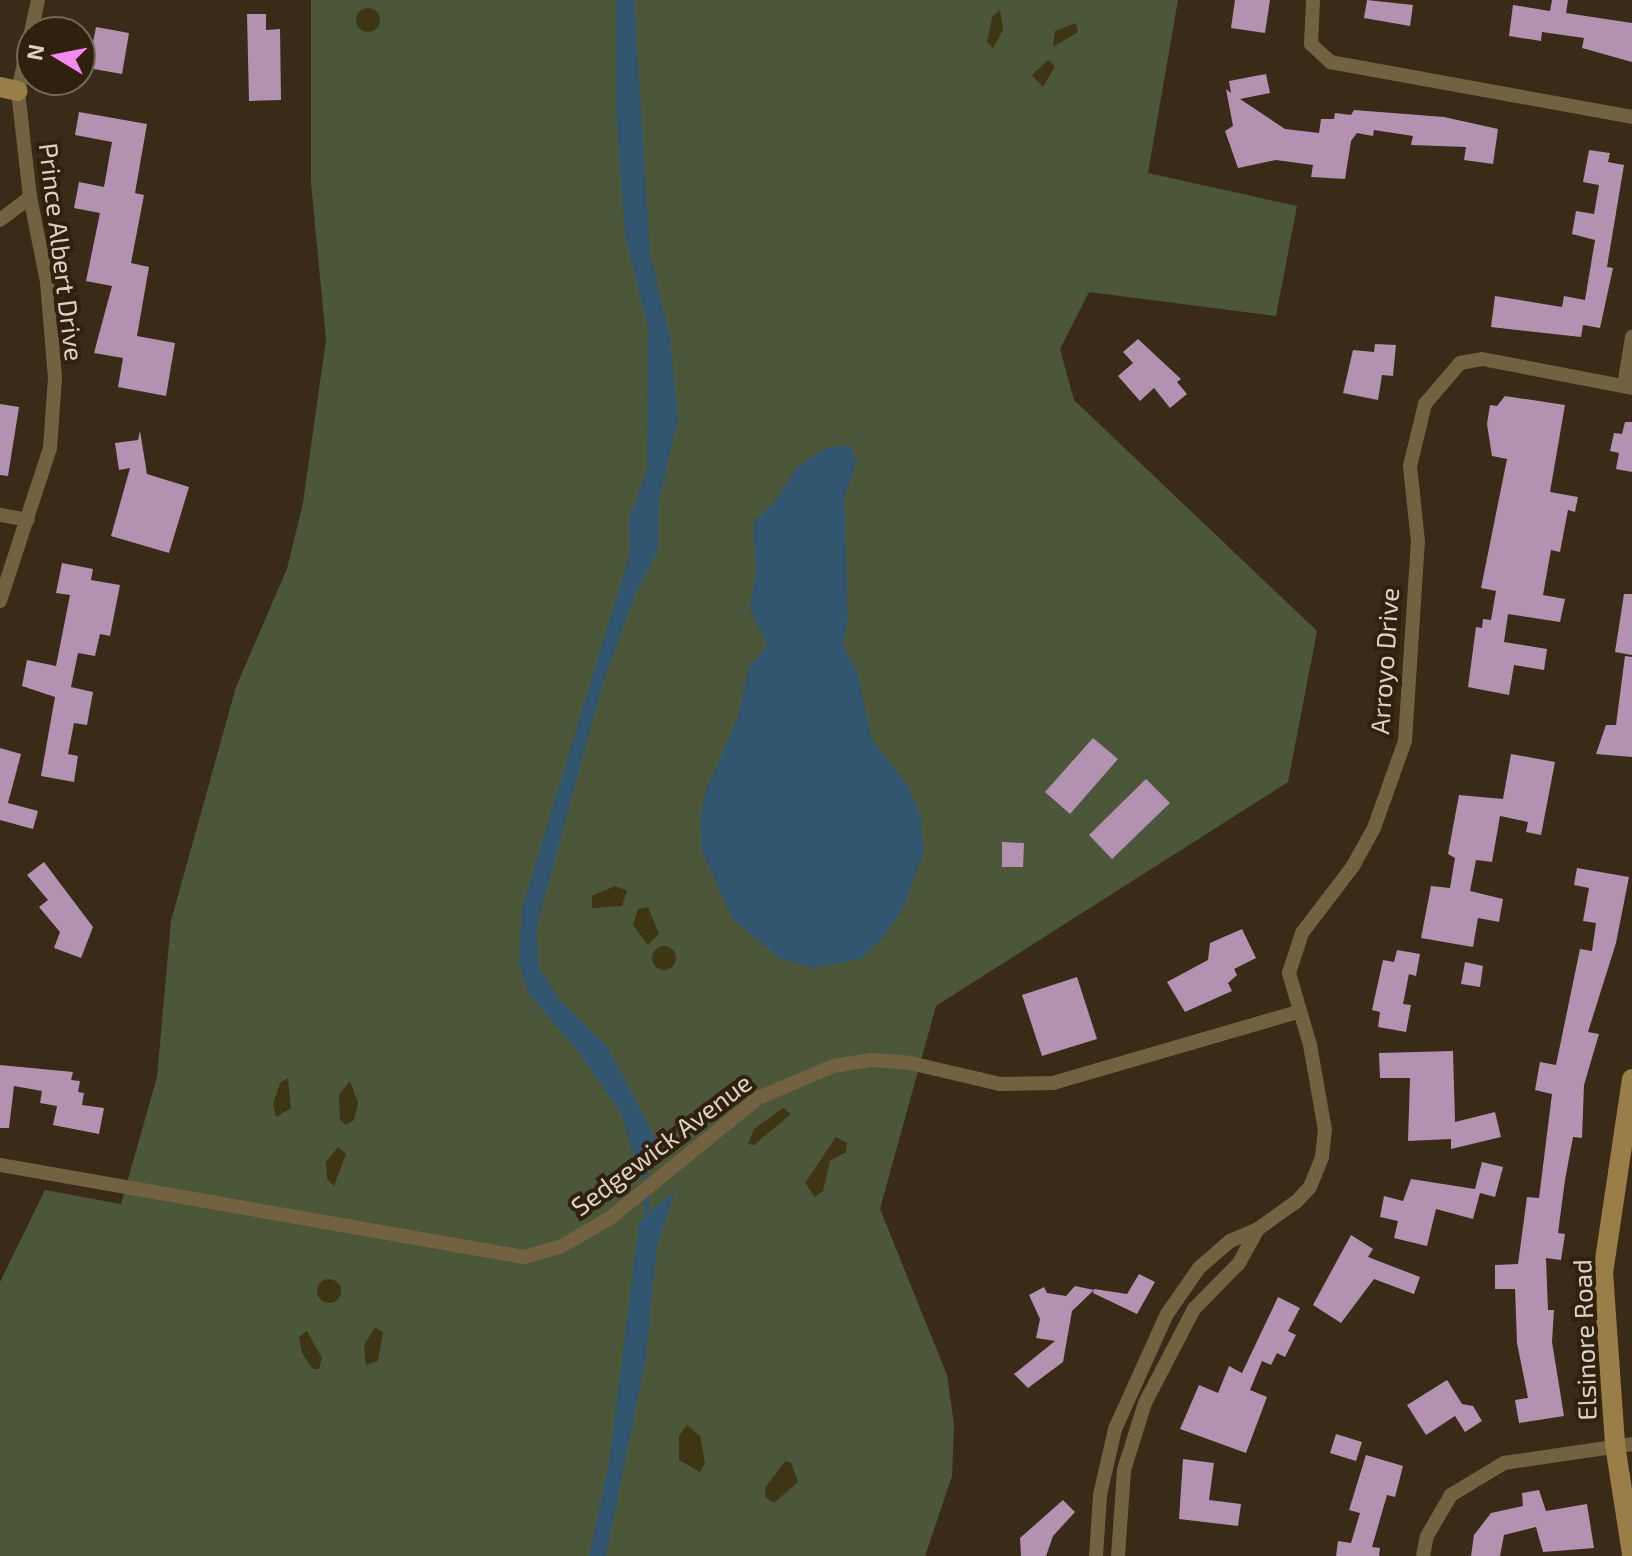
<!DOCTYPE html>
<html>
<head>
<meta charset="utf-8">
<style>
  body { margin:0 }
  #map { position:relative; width:1632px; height:1556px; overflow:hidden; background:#3a2b18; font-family:"Exo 2",sans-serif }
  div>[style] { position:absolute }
  .green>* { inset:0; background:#4c573a }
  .sand>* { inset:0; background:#3e3515 }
  .round { border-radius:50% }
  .water>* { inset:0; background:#335670 }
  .stream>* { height:5px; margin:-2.5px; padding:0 2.5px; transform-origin:2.5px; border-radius:2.5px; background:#335670 }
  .building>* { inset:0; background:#b391b0 }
  .street>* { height:14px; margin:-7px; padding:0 7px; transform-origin:7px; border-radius:7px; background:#736241 }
  .secondary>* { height:20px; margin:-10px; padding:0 10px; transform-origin:10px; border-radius:10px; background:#997f47 }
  span { translate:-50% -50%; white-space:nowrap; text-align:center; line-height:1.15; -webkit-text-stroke:8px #30210e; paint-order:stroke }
  .street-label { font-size:26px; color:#dbd1c6 }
  .north { position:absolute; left:16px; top:16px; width:80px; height:80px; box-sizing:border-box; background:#30210e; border:2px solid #746758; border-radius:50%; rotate:280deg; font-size:22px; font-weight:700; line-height:32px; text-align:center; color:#dbd1c6 }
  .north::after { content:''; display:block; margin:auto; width:28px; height:36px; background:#f489f0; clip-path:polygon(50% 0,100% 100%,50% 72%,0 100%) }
</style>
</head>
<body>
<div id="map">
  <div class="green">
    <i style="clip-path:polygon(311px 0,1178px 0,1148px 173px,1297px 206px,1276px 316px,1089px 292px,1060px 349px,1074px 400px,1317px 631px,1288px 782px,936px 1006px,880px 1209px,947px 1375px,954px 1424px,952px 1476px,925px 1556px,0 1556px,0 1282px,45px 1190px,121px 1204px,157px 1077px,171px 921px,236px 687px,287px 569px,303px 503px,326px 340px,311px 183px)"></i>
  </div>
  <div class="sand">
    <i class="round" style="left:356px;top:8px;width:24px;height:24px"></i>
    <i style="clip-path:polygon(1000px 10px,1003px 30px,993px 48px,987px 42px,992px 17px)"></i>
    <i style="clip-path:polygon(1076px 23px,1078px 32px,1053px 47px,1055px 31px)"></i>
    <i style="clip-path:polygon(1048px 60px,1055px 66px,1043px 87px,1032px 75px)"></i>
    <i style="clip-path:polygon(615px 886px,627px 891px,622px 906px,592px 908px,592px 896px)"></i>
    <i style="clip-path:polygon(648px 907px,659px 934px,648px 945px,633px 925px,638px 909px)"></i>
    <i class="round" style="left:652px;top:946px;width:24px;height:24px"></i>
    <i style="clip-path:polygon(288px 1078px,291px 1108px,276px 1117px,273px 1104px,280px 1083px)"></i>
    <i style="clip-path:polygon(350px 1081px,358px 1103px,354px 1120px,346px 1125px,340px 1120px,339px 1095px)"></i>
    <i style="clip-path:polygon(783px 1108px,791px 1114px,754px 1145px,748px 1144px,754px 1129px)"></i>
    <i style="clip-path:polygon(836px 1137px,847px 1143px,846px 1152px,830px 1161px,823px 1191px,815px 1197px,805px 1183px)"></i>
    <i style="clip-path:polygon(338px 1147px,346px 1154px,334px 1186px,327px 1179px,326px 1162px)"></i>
    <i class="round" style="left:317px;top:1279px;width:24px;height:24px"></i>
    <i style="clip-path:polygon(375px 1327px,383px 1332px,378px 1361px,366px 1365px,364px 1345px)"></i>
    <i style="clip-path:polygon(307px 1331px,322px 1358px,319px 1369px,313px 1369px,302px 1353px,299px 1337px)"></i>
    <i style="clip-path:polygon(687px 1425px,700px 1436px,705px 1463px,700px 1472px,679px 1460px,679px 1436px)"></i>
    <i style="clip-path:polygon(785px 1461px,791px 1463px,798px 1482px,774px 1503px,766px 1498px,765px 1488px)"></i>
  </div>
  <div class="water">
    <i style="clip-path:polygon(616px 0,634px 0,650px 253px,670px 337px,678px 418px,659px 501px,658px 551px,635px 595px,603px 682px,536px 929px,539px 967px,559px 999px,607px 1046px,666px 1158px,627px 1171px,633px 1154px,621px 1114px,581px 1055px,528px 993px,519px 962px,522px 908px,630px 552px,629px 518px,647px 470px,648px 328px,625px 235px,616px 108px)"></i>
    <i style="clip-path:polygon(850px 445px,857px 461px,844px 498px,848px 616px,843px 646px,858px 674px,872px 740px,908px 786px,920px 814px,924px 852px,903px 908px,881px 940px,860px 959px,813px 968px,779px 958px,732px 918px,702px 851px,700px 817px,706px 790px,739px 714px,748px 669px,767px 645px,750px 609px,756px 571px,753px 522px,774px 503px,798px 466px,825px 448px)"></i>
    <i style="clip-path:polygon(675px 1190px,657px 1247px,645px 1362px,606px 1556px,589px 1556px,609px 1463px,639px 1222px)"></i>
  </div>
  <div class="stream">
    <i style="left:644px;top:1159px;width:62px;rotate:87.2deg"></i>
  </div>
  <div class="building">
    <i style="clip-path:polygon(1235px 0,1270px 0,1265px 33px,1231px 28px)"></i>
    <i style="clip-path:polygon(1367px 0,1413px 5px,1410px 26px,1364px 18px)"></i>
    <i style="clip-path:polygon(1552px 0,1568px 0,1566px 13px,1632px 23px,1632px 62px,1582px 48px,1584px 38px,1542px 32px,1541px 41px,1509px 36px,1513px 5px,1550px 11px)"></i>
    <i style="clip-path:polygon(247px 14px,266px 14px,266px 30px,280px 29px,281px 100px,249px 101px)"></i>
    <i style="clip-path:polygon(96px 27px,129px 33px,122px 74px,88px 68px)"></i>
    <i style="clip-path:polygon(1266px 74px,1270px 93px,1240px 99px,1285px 129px,1319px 133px,1321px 119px,1334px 119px,1335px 113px,1351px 115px,1354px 110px,1444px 117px,1498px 129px,1493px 164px,1464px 160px,1466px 147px,1411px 145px,1413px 136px,1374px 130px,1373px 136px,1357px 133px,1351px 141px,1345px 179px,1311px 177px,1313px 165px,1276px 160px,1238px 168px,1225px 131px,1233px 126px,1226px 89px,1231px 93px,1229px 81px)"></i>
    <i style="clip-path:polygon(79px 112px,147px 124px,135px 193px,144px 195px,131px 263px,149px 267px,137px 336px,175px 343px,166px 396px,118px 387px,123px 358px,94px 353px,112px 286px,86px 281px,100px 213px,74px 208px,79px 182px,104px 187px,112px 142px,75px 135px)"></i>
    <i style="clip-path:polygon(1589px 150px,1610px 153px,1608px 162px,1624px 165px,1607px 267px,1613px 268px,1600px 328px,1583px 325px,1581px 337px,1491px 327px,1495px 296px,1562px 307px,1564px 296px,1585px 300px,1595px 240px,1572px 234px,1576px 211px,1594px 214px,1599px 185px,1583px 182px)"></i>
    <i style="clip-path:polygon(1138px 339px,1181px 379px,1177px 382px,1187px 394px,1170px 408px,1154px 388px,1140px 401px,1118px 376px,1133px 363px,1123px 352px)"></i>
    <i style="clip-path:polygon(1375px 344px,1396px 345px,1393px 376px,1382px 375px,1378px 400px,1343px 393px,1353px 350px,1374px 352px)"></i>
    <i style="clip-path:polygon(1505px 396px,1565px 405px,1550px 492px,1578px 497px,1575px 512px,1568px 510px,1560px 552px,1551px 550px,1543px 595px,1565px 599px,1560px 622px,1508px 614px,1504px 642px,1547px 649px,1544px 670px,1514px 665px,1509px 695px,1468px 687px,1476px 627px,1482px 628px,1483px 619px,1491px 620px,1496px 591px,1481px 588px,1507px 459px,1492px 456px,1487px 424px,1490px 405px,1497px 406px)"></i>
    <i style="clip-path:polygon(0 404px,19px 407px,8px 476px,0 475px)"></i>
    <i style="clip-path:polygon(1625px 422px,1632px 422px,1632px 472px,1616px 469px,1619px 453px,1610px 451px,1614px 433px,1622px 434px)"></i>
    <i style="clip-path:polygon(140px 431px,147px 474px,189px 487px,169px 553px,111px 536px,130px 468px,119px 470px,115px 443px,138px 440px)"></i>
    <i style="clip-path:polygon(62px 563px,93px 569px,91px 580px,120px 585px,110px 636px,100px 634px,95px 656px,78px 653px,71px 687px,93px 692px,87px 725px,74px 723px,68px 754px,78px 756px,74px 782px,41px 776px,55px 697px,22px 686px,27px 660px,56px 666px,70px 595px,56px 593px)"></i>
    <i style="clip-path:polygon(1624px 594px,1632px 594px,1632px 655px,1615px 652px)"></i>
    <i style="clip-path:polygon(1625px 656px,1632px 657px,1632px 757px,1596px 754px,1606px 725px,1616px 725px)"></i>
    <i style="clip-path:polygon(1093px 738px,1118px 759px,1070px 814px,1045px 792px)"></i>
    <i style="clip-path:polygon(0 748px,21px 754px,8px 803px,38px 811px,33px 829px,0 820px)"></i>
    <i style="clip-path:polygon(1511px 754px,1555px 762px,1541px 835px,1526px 832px,1528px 822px,1500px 816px,1492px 862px,1476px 860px,1470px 891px,1503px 899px,1499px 922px,1478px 918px,1473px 947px,1421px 938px,1431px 886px,1450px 888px,1455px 858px,1448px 854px,1459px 795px,1503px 799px)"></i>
    <i style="clip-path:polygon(1146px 779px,1170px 803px,1112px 859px,1089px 835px)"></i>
    <i style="clip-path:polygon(1002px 842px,1024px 843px,1023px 867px,1002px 867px)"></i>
    <i style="clip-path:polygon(44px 862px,93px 927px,81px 958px,54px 948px,60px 932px,39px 907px,48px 900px,27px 875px)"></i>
    <i style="clip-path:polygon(1577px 868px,1629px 877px,1616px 943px,1588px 1032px,1599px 1034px,1584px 1085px,1582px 1138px,1573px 1137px,1565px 1180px,1558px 1233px,1565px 1234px,1561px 1260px,1546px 1258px,1548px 1310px,1554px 1310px,1552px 1342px,1564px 1416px,1519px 1423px,1515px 1400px,1528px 1398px,1517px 1343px,1515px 1289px,1495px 1289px,1495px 1265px,1518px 1264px,1527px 1197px,1539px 1198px,1552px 1094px,1535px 1090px,1540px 1062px,1556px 1065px,1580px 949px,1592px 951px,1596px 923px,1583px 921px,1589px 888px,1574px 885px)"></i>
    <i style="clip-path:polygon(1242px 929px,1256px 958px,1234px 969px,1237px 975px,1228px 983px,1232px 991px,1185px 1012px,1167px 982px,1208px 960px,1210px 943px)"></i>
    <i style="clip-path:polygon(1397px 950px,1420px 954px,1416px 976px,1409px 974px,1403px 1004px,1411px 1005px,1406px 1032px,1378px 1027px,1380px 1012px,1372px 1010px,1383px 960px,1394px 962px)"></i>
    <i style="clip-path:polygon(1465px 962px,1483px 966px,1480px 987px,1461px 984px)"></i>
    <i style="clip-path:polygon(1077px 977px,1097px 1039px,1042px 1056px,1022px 995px)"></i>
    <i style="clip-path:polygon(1453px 1051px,1455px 1122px,1495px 1112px,1501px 1137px,1451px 1149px,1451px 1139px,1408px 1141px,1410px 1078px,1380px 1078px,1379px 1053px)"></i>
    <i style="clip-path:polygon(0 1065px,73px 1072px,71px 1080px,80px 1081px,78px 1092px,84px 1093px,82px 1105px,104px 1108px,99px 1134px,53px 1125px,57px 1106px,40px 1103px,42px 1091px,14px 1086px,9px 1128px,0 1128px)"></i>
    <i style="clip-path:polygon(1482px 1162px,1503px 1167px,1495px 1197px,1480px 1193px,1473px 1219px,1436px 1209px,1427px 1246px,1394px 1238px,1398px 1221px,1380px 1217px,1384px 1196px,1403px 1201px,1411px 1179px,1475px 1189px)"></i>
    <i style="clip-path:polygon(1351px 1235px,1373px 1249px,1368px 1257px,1420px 1277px,1414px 1294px,1374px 1279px,1341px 1323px,1313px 1305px)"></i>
    <i style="clip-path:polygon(1139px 1274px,1155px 1282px,1137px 1314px,1093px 1293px,1094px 1289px,1127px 1294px)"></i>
    <i style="clip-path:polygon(1075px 1286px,1094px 1290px,1072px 1311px,1063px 1362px,1028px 1388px,1014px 1374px,1055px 1341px,1036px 1338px,1040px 1319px,1029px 1295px,1044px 1287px,1047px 1293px,1066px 1296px)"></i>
    <i style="clip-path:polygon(1278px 1297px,1300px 1308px,1288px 1331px,1296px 1335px,1285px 1357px,1277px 1353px,1271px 1365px,1262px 1361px,1250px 1390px,1267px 1397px,1246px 1453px,1180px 1429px,1199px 1385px,1218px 1393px,1229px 1366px,1242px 1373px)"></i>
    <i style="clip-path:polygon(1447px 1380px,1462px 1404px,1473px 1406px,1482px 1421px,1465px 1432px,1455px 1416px,1426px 1435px,1407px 1405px)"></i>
    <i style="clip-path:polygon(1336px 1434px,1362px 1442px,1356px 1461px,1330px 1453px)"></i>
    <i style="clip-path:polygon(1366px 1455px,1403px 1466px,1395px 1497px,1387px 1495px,1372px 1547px,1380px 1548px,1379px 1556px,1336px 1556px,1338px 1541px,1351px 1543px,1360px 1513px,1349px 1510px)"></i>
    <i style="clip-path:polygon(1183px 1459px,1214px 1463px,1209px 1500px,1241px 1504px,1238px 1526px,1179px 1519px)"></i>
    <i style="clip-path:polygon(1539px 1490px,1546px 1511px,1587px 1504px,1594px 1548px,1543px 1552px,1536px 1527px,1504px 1535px,1500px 1556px,1471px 1556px,1474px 1535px,1491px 1513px,1523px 1506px,1522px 1493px)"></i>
    <i style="clip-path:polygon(1063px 1500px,1075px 1512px,1053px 1536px,1046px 1556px,1021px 1556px,1020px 1538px)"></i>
  </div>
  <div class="street">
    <i style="left:1313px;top:0;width:44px;rotate:92.6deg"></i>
    <i style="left:1311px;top:44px;width:26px;rotate:43deg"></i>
    <i style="left:1330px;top:62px;width:307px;rotate:10.3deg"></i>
    <i style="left:0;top:220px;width:38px;rotate:-37deg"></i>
    <i style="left:1624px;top:386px;width:50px;rotate:-80.7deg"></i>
    <i style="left:0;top:515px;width:28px;rotate:10deg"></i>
    <i style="left:0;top:601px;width:161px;rotate:-71.9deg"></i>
    <i style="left:50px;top:448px;width:70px;rotate:-85.9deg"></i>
    <i style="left:55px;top:378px;width:96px;rotate:-94.8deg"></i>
    <i style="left:47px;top:282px;width:87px;rotate:-101.3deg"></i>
    <i style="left:30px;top:197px;width:107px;rotate:-96.5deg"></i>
    <i style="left:18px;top:91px;width:93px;rotate:-77.6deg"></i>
    <i style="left:0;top:1165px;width:532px;rotate:9.96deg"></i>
    <i style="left:524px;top:1257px;width:37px;rotate:-16deg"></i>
    <i style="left:560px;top:1247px;width:58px;rotate:-30.1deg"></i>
    <i style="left:610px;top:1218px;width:191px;rotate:-39deg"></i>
    <i style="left:758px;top:1098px;width:82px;rotate:-23.1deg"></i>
    <i style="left:833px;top:1066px;width:38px;rotate:-9deg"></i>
    <i style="left:871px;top:1060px;width:39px;rotate:4deg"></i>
    <i style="left:910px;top:1063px;width:92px;rotate:13.1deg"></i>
    <i style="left:1000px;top:1084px;width:53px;rotate:-1.1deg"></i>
    <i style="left:1053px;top:1083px;width:255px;rotate:-16.2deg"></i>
    <i style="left:1096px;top:1556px;width:61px;rotate:-86.2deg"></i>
    <i style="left:1100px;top:1495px;width:68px;rotate:-77.2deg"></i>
    <i style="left:1115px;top:1429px;width:126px;rotate:-65.7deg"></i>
    <i style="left:1167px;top:1314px;width:56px;rotate:-55.2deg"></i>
    <i style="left:1199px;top:1268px;width:41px;rotate:-41.1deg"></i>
    <i style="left:1230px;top:1241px;width:30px;rotate:-23deg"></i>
    <i style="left:1258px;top:1229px;width:48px;rotate:-35.7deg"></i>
    <i style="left:1297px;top:1201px;width:19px;rotate:-47deg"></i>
    <i style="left:1310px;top:1187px;width:32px;rotate:-68deg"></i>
    <i style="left:1322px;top:1157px;width:27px;rotate:-84deg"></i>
    <i style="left:1325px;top:1130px;width:86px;rotate:-100deg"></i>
    <i style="left:1310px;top:1045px;width:75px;rotate:-106.3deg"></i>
    <i style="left:1289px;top:973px;width:42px;rotate:-72deg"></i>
    <i style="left:1302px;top:933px;width:84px;rotate:-52.7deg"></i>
    <i style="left:1353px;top:866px;width:43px;rotate:-61.1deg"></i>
    <i style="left:1374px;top:828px;width:92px;rotate:-70.4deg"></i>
    <i style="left:1405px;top:741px;width:199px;rotate:-86.3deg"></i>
    <i style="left:1418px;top:542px;width:76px;rotate:-96deg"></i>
    <i style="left:1410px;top:466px;width:64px;rotate:-76.4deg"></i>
    <i style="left:1425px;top:404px;width:54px;rotate:-49.5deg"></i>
    <i style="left:1460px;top:363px;width:22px;rotate:-10deg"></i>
    <i style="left:1482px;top:359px;width:153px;rotate:10.9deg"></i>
    <i style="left:1118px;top:1556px;width:86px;rotate:-86deg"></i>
    <i style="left:1124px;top:1470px;width:70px;rotate:-72.6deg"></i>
    <i style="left:1145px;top:1403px;width:106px;rotate:-62.5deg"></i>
    <i style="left:1194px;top:1309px;width:64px;rotate:-45.6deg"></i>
    <i style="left:1239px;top:1263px;width:38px;rotate:-61deg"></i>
    <i style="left:1423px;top:1556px;width:20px;rotate:-79deg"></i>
    <i style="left:1427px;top:1536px;width:48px;rotate:-59.7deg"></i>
    <i style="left:1451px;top:1495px;width:62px;rotate:-31.1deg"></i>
    <i style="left:1504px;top:1463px;width:129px;rotate:-8.4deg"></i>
  </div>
  <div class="secondary">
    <i style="left:0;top:87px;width:18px;rotate:13deg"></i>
    <i style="left:1632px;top:1079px;width:195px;rotate:98.5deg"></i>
    <i style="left:1603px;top:1272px;width:173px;rotate:86deg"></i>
    <i style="left:1615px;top:1445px;width:109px;rotate:81.1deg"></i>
  </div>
  <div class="street-label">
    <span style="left:62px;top:252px;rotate:83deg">Prince Albert Drive</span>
    <span style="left:1384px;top:661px;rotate:-86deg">Arroyo Drive</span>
    <span style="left:661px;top:1144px;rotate:-37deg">Sedgewick Avenue</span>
    <span style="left:1584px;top:1340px;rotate:-92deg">Elsinore Road</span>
  </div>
  <div class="north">N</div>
</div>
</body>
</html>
